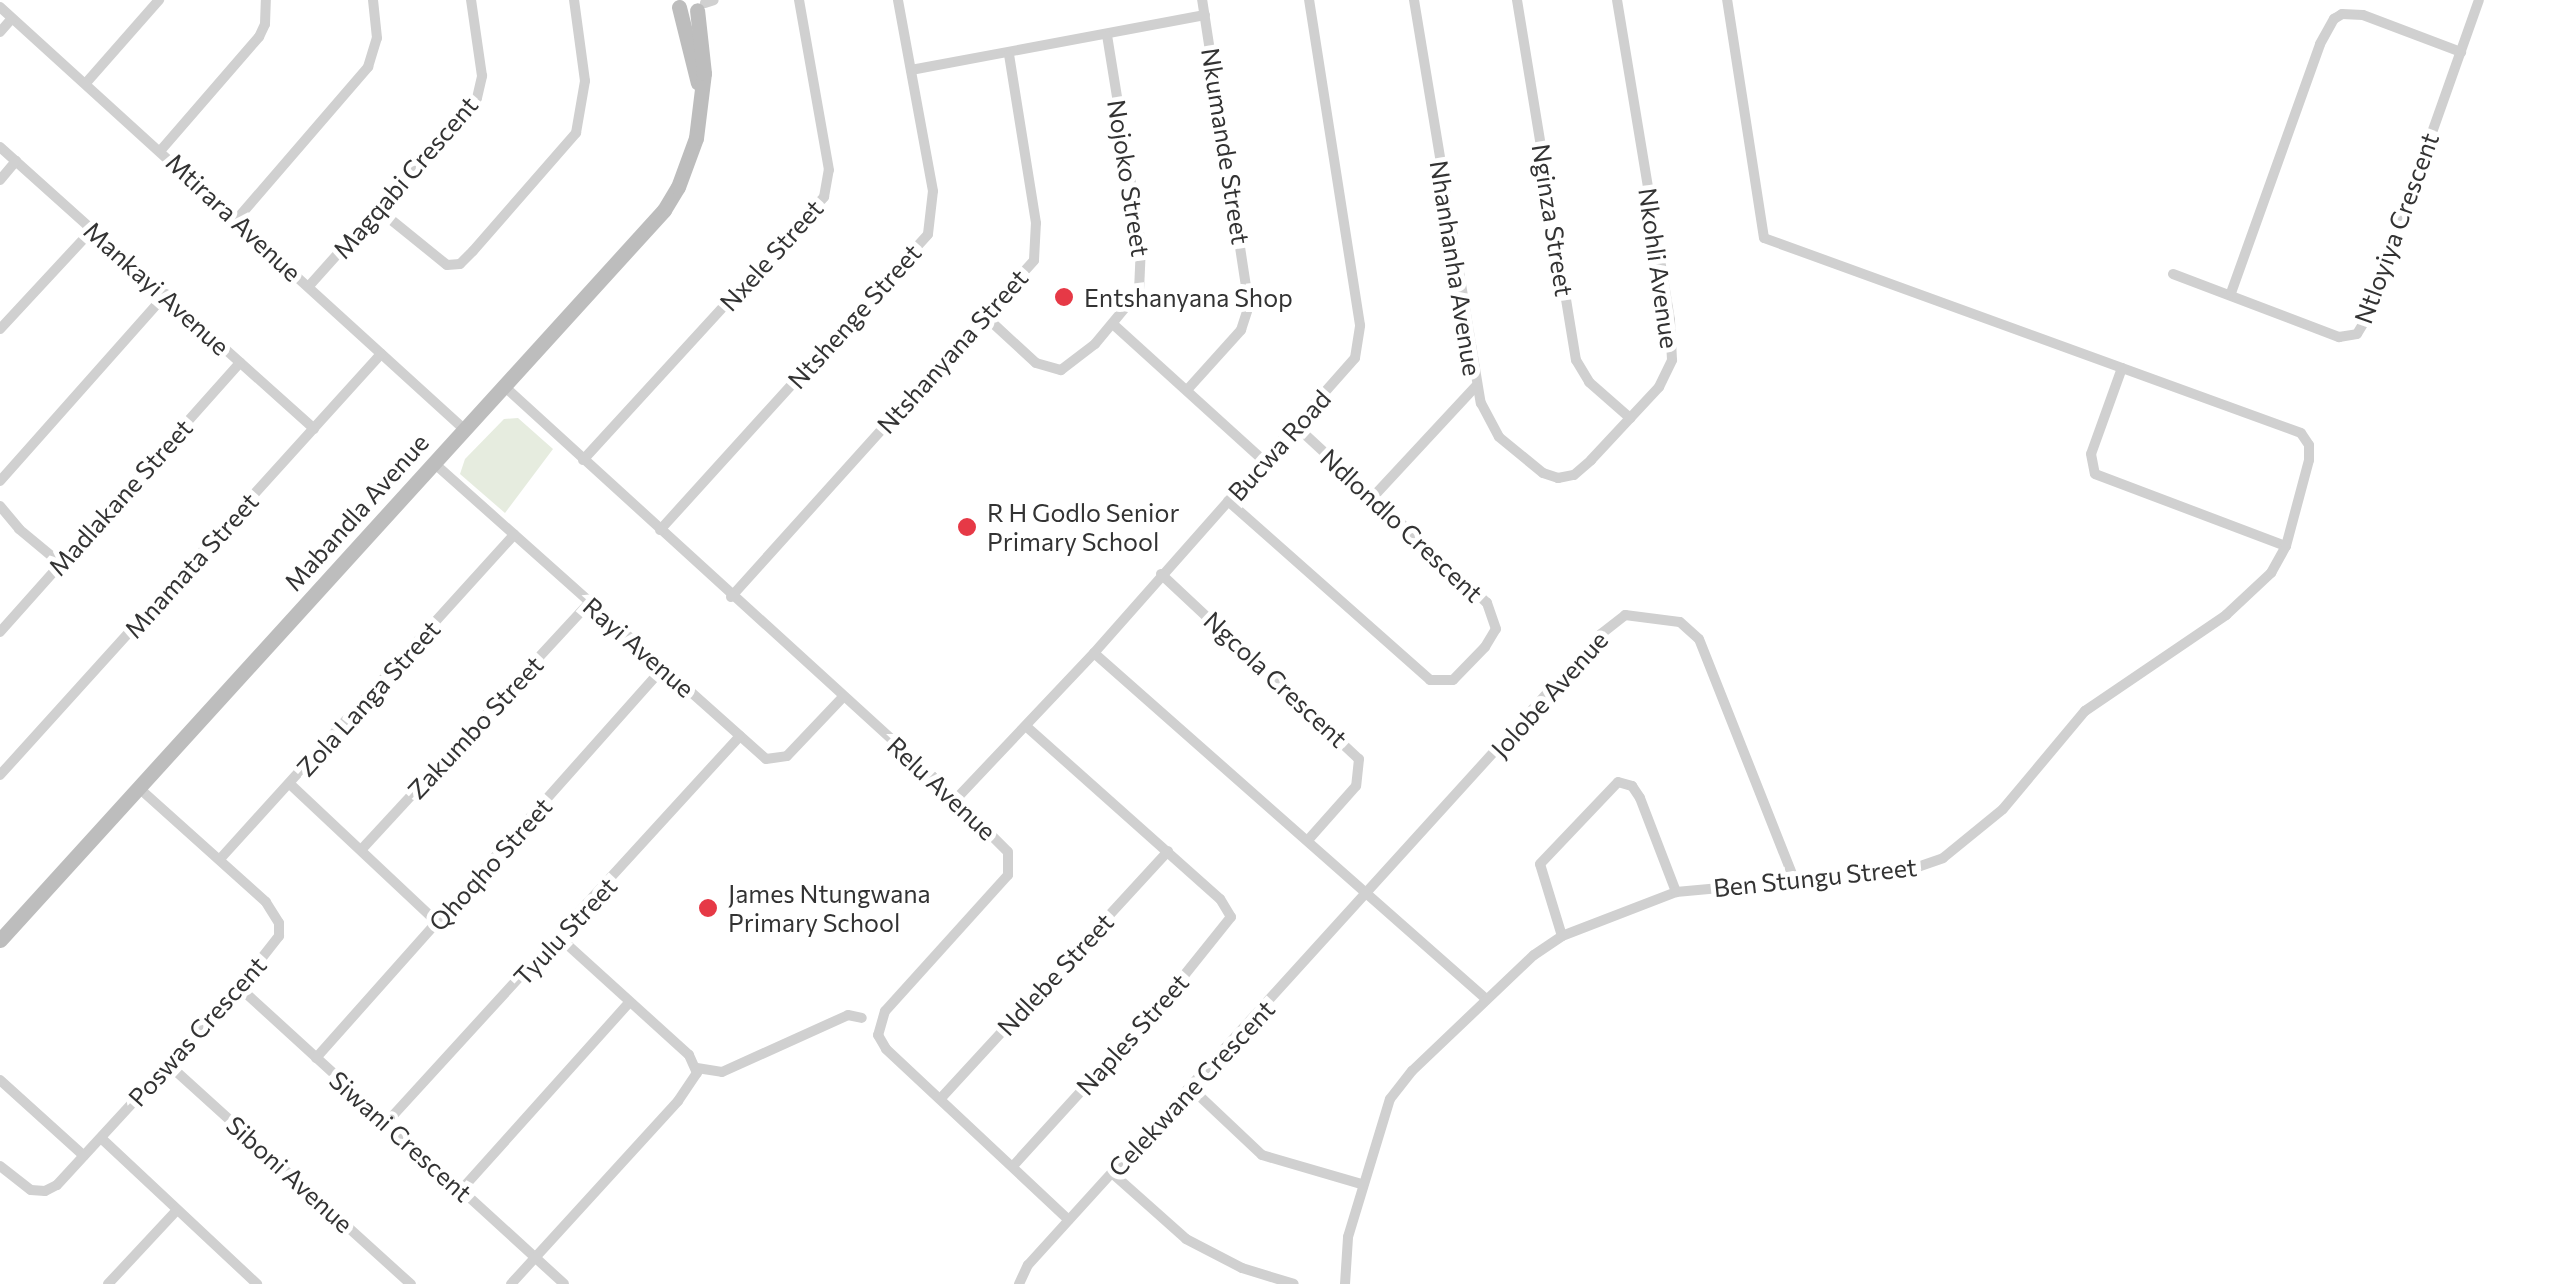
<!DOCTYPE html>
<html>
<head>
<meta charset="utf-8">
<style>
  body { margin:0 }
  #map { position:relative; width:2559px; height:1284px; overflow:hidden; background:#fff; font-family:Commissioner,sans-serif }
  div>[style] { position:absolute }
  .green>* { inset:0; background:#e6ecdf }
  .street>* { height:10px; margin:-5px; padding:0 5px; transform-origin:5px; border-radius:5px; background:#d0d0d0 }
  .secondary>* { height:15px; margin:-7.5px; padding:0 7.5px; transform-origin:7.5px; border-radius:7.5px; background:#bdbdbd }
  .dots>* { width:28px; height:28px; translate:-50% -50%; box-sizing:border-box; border:5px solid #fff; border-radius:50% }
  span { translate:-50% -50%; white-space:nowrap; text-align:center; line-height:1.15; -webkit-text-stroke:10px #fff; paint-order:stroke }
  .street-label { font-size:25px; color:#333 }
  .poi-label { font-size:25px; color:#333 }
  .left { translate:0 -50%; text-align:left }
</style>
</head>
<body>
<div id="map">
  <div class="green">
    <i style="clip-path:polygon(518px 418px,553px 449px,505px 513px,460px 474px,465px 459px,504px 419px)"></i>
  </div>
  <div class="street">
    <i style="left:1414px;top:0;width:409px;rotate:80.6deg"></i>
    <i style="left:1481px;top:403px;width:38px;rotate:62deg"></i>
    <i style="left:1499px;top:437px;width:57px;rotate:39.3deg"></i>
    <i style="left:1543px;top:473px;width:16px;rotate:18deg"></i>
    <i style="left:1558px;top:478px;width:16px;rotate:-11deg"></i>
    <i style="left:1574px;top:475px;width:23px;rotate:-41deg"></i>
    <i style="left:1591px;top:460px;width:100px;rotate:-47deg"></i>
    <i style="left:1659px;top:387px;width:30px;rotate:-64deg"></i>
    <i style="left:1672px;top:360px;width:40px;rotate:-92.9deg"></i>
    <i style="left:1670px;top:320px;width:324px;rotate:-99.4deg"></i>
    <i style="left:1517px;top:0;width:365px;rotate:80.7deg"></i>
    <i style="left:1576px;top:360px;width:26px;rotate:59deg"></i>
    <i style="left:1589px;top:382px;width:55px;rotate:41.3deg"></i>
    <i style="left:705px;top:3px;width:9px;rotate:-18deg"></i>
    <i style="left:0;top:7px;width:629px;rotate:42.29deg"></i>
    <i style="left:0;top:32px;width:18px;rotate:-49deg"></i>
    <i style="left:911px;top:70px;width:299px;rotate:-10.6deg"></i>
    <i style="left:86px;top:83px;width:111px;rotate:-48.7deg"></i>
    <i style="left:0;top:147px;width:422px;rotate:41.9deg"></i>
    <i style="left:161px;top:150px;width:150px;rotate:-49.1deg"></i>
    <i style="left:259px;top:37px;width:14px;rotate:-65deg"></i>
    <i style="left:265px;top:24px;width:24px;rotate:-88deg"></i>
    <i style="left:0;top:180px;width:25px;rotate:-50deg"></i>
    <i style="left:379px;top:210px;width:87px;rotate:39deg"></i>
    <i style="left:447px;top:265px;width:13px;rotate:-4deg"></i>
    <i style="left:460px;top:264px;width:18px;rotate:-45deg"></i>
    <i style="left:473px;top:251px;width:157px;rotate:-48.9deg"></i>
    <i style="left:576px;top:133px;width:53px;rotate:-80.2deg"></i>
    <i style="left:585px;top:81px;width:82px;rotate:-97.7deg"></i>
    <i style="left:237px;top:219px;width:201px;rotate:-49.2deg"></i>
    <i style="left:368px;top:67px;width:30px;rotate:-73deg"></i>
    <i style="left:377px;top:38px;width:38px;rotate:-96deg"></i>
    <i style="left:2173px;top:274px;width:178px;rotate:20.8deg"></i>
    <i style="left:2339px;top:337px;width:18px;rotate:-9deg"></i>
    <i style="left:2357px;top:334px;width:17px;rotate:-59deg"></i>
    <i style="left:2366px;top:319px;width:338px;rotate:-70.5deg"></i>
    <i style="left:309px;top:286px;width:252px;rotate:-48.2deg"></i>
    <i style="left:477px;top:98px;width:23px;rotate:-77deg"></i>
    <i style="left:482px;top:76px;width:77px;rotate:-98.2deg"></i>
    <i style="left:2231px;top:293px;width:264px;rotate:-70.3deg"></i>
    <i style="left:2320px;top:44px;width:29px;rotate:-61deg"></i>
    <i style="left:2334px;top:19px;width:9px;rotate:-32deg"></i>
    <i style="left:2342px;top:14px;width:21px;rotate:3deg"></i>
    <i style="left:2363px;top:15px;width:105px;rotate:20.7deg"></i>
    <i style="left:985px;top:316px;width:69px;rotate:42.7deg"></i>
    <i style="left:1036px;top:363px;width:26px;rotate:16deg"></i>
    <i style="left:1061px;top:370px;width:43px;rotate:-37.4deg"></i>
    <i style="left:1095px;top:344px;width:69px;rotate:-50.3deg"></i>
    <i style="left:1139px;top:291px;width:46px;rotate:-87.5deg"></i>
    <i style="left:1141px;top:245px;width:212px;rotate:-99.2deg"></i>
    <i style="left:1114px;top:325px;width:201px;rotate:42.2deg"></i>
    <i style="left:0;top:329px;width:135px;rotate:-47.1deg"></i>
    <i style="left:2122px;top:368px;width:91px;rotate:109.8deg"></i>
    <i style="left:2091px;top:454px;width:20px;rotate:79deg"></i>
    <i style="left:2095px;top:474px;width:204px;rotate:20.7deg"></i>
    <i style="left:505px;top:387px;width:578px;rotate:42.33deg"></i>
    <i style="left:932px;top:776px;width:107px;rotate:45deg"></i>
    <i style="left:1008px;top:852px;width:23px;rotate:90deg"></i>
    <i style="left:1008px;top:875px;width:183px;rotate:132.1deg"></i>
    <i style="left:885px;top:1011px;width:25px;rotate:106deg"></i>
    <i style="left:878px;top:1035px;width:16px;rotate:60deg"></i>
    <i style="left:886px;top:1049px;width:250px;rotate:43.1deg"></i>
    <i style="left:1187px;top:390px;width:81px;rotate:-48deg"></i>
    <i style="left:1241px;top:330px;width:25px;rotate:-72deg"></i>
    <i style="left:1249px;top:306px;width:310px;rotate:-98.7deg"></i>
    <i style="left:583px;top:460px;width:357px;rotate:-47.5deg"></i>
    <i style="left:824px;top:197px;width:27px;rotate:-80deg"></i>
    <i style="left:829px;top:170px;width:173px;rotate:-100deg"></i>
    <i style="left:435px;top:464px;width:443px;rotate:41.7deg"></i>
    <i style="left:766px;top:759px;width:21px;rotate:-8deg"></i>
    <i style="left:787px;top:756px;width:81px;rotate:-46.5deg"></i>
    <i style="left:0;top:481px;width:250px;rotate:-48.4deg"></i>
    <i style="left:1372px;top:498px;width:153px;rotate:-47.1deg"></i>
    <i style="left:1228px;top:501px;width:270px;rotate:41.5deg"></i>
    <i style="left:1430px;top:680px;width:23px"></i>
    <i style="left:1453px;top:680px;width:46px;rotate:-45.9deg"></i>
    <i style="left:1485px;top:647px;width:21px;rotate:-59deg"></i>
    <i style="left:1496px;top:629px;width:28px;rotate:-109deg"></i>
    <i style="left:1487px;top:603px;width:259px;rotate:-137.2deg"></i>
    <i style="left:0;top:506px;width:30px;rotate:50deg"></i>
    <i style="left:19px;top:529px;width:53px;rotate:39.7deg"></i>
    <i style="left:660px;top:530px;width:399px;rotate:-47.8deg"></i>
    <i style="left:928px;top:234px;width:43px;rotate:-83.4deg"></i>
    <i style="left:933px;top:191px;width:194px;rotate:-100.4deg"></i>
    <i style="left:1161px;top:574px;width:271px;rotate:43.1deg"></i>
    <i style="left:1359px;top:759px;width:27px;rotate:96deg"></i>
    <i style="left:1356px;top:786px;width:71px;rotate:131.6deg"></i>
    <i style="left:731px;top:597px;width:453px;rotate:-48deg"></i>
    <i style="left:1034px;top:260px;width:37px;rotate:-87deg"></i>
    <i style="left:1036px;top:223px;width:171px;rotate:-99.1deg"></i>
    <i style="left:0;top:632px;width:361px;rotate:-48.3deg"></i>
    <i style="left:1094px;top:653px;width:523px;rotate:41.43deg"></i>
    <i style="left:0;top:775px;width:568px;rotate:-47.86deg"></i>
    <i style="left:291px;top:785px;width:202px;rotate:43.2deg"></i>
    <i style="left:956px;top:799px;width:201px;rotate:-46.6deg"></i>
    <i style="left:1094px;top:653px;width:394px;rotate:-48.5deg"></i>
    <i style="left:1355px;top:358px;width:33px;rotate:-81deg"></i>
    <i style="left:1360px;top:325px;width:329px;rotate:-98.9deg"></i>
    <i style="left:361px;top:850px;width:336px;rotate:-47.3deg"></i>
    <i style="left:220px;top:859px;width:438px;rotate:-47.8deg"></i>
    <i style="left:1562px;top:936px;width:75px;rotate:-107deg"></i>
    <i style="left:1540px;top:864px;width:113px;rotate:-46.4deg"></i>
    <i style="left:1618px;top:782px;width:15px;rotate:16deg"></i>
    <i style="left:1632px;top:786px;width:14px;rotate:56deg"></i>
    <i style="left:1640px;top:798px;width:101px;rotate:69deg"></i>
    <i style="left:239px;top:987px;width:440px;rotate:42.4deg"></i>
    <i style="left:316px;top:1058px;width:522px;rotate:-48.34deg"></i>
    <i style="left:168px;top:1064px;width:328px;rotate:42.2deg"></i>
    <i style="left:697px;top:1068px;width:25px;rotate:9deg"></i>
    <i style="left:722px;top:1072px;width:138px;rotate:-24.3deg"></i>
    <i style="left:848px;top:1015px;width:14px;rotate:12deg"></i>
    <i style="left:0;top:1080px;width:113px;rotate:42.1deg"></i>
    <i style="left:1192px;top:1089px;width:96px;rotate:43.3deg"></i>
    <i style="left:1262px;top:1155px;width:103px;rotate:16.3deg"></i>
    <i style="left:942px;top:1097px;width:334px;rotate:-47.4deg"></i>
    <i style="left:387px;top:1122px;width:523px;rotate:-47.56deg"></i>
    <i style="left:101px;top:1138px;width:214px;rotate:43.1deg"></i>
    <i style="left:1014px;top:1165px;width:226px;rotate:-47.7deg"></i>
    <i style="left:1166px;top:998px;width:104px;rotate:-51.3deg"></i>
    <i style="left:1231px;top:917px;width:21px;rotate:-121deg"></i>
    <i style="left:1220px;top:899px;width:259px;rotate:-138.3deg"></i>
    <i style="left:0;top:1166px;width:39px;rotate:38deg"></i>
    <i style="left:31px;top:1190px;width:14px;rotate:4deg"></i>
    <i style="left:45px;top:1191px;width:13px;rotate:-27deg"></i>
    <i style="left:57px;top:1185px;width:269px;rotate:-47.4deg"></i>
    <i style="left:239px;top:987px;width:65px;rotate:-51.9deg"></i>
    <i style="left:279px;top:936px;width:13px;rotate:-90deg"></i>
    <i style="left:279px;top:923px;width:25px;rotate:-122deg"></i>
    <i style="left:266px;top:902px;width:172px;rotate:-138.1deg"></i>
    <i style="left:1112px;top:1173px;width:99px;rotate:41.7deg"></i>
    <i style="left:1186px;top:1239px;width:63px;rotate:27.4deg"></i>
    <i style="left:1242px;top:1268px;width:54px;rotate:17.1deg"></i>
    <i style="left:461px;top:1190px;width:251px;rotate:-48.1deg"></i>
    <i style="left:108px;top:1284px;width:101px;rotate:-47deg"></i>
    <i style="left:511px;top:1284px;width:248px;rotate:-47.6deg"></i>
    <i style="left:678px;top:1101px;width:34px;rotate:-56deg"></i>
    <i style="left:697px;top:1073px;width:20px;rotate:-114deg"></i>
    <i style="left:689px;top:1055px;width:174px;rotate:-137.8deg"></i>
    <i style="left:1019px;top:1284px;width:21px;rotate:-65deg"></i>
    <i style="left:1028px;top:1265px;width:852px;rotate:-47.76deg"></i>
    <i style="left:1601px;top:634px;width:31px;rotate:-38deg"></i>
    <i style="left:1625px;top:615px;width:55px;rotate:7.3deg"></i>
    <i style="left:1680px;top:622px;width:25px;rotate:42deg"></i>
    <i style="left:1699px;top:639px;width:258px;rotate:68.4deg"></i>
    <i style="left:1345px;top:1284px;width:47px;rotate:-86.3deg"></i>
    <i style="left:1348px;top:1237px;width:144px;rotate:-73.1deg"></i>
    <i style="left:1390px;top:1099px;width:36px;rotate:-52deg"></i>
    <i style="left:1412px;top:1071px;width:168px;rotate:-43.6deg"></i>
    <i style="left:1534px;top:955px;width:34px;rotate:-34deg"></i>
    <i style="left:1562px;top:936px;width:122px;rotate:-21.1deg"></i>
    <i style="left:1676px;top:892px;width:231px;rotate:-5.2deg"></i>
    <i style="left:1906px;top:871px;width:39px;rotate:-19deg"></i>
    <i style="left:1943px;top:858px;width:77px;rotate:-39.2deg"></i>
    <i style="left:2003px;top:809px;width:128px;rotate:-50.1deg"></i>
    <i style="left:2085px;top:711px;width:171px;rotate:-34.2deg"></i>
    <i style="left:2226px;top:615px;width:62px;rotate:-43deg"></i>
    <i style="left:2271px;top:573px;width:31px;rotate:-61deg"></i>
    <i style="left:2286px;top:546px;width:89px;rotate:-75deg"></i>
    <i style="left:2309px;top:460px;width:15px;rotate:-90deg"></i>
    <i style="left:2309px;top:445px;width:14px;rotate:-124deg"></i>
    <i style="left:2301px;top:433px;width:571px;rotate:-160.04deg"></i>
    <i style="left:1764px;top:238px;width:241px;rotate:-98.8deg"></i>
  </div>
  <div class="secondary">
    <i style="left:679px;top:7px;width:78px;rotate:76deg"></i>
    <i style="left:0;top:940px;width:987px;rotate:-47.71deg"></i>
    <i style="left:664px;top:210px;width:27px;rotate:-59deg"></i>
    <i style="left:678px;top:187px;width:52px;rotate:-69.8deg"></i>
    <i style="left:696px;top:138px;width:65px;rotate:-83deg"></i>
    <i style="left:704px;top:73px;width:63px;rotate:-96.3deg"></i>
  </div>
  <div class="dots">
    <i style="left:1064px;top:297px;background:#e63946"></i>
    <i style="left:967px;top:527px;background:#e63946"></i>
    <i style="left:708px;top:908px;background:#e63946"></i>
  </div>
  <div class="street-label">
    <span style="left:1226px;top:146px;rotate:81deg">Nkumande Street</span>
    <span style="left:405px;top:177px;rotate:-49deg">Magqabi Crescent</span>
    <span style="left:1129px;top:178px;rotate:81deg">Nojoko Street</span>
    <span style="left:234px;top:217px;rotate:43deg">Mtirara Avenue</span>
    <span style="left:1553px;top:220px;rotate:81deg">Nginza Street</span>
    <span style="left:2396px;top:228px;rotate:-70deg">Ntloyiya Crescent</span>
    <span style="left:771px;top:255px;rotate:-48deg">Nxele Street</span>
    <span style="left:1456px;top:268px;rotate:81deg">Nhanhanha Avenue</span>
    <span style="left:1659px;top:268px;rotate:82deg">Nkohli Avenue</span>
    <span style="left:157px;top:288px;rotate:42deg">Mankayi Avenue</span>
    <span style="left:854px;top:316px;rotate:-48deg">Ntshenge Street</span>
    <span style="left:952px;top:351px;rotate:-48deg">Ntshanyana Street</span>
    <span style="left:1279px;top:445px;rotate:-48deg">Bucwa Road</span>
    <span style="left:120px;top:497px;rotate:-48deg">Madlakane Street</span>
    <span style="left:356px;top:512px;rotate:-48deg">Mabandla Avenue</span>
    <span style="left:1402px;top:525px;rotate:43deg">Ndlondlo Crescent</span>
    <span style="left:191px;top:565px;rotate:-48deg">Mnamata Street</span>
    <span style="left:639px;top:647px;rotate:41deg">Rayi Avenue</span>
    <span style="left:1276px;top:679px;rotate:43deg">Ngcola Crescent</span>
    <span style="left:1549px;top:694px;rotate:-48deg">Jolobe Avenue</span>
    <span style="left:368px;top:698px;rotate:-48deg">Zola Langa Street</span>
    <span style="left:475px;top:727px;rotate:-47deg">Zakumbo Street</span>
    <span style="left:942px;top:788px;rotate:43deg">Relu Avenue</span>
    <span style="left:490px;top:864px;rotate:-48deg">Qhoqho Street</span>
    <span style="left:1815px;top:877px;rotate:-6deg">Ben Stungu Street</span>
    <span style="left:565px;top:931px;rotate:-47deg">Tyulu Street</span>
    <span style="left:1055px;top:974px;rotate:-47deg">Ndlebe Street</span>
    <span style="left:197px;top:1031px;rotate:-48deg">Poswas Crescent</span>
    <span style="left:1132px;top:1034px;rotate:-48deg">Naples Street</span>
    <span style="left:1191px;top:1088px;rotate:-47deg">Celekwane Crescent</span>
    <span style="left:401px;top:1136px;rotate:42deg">Siwani Crescent</span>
    <span style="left:290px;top:1174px;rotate:42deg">Siboni Avenue</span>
  </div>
  <div class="poi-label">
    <span class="left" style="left:1084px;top:297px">Entshanyana Shop</span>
    <span class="left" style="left:987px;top:527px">R H Godlo Senior<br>Primary School</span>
    <span class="left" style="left:728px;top:908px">James Ntungwana<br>Primary School</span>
  </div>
</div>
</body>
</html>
